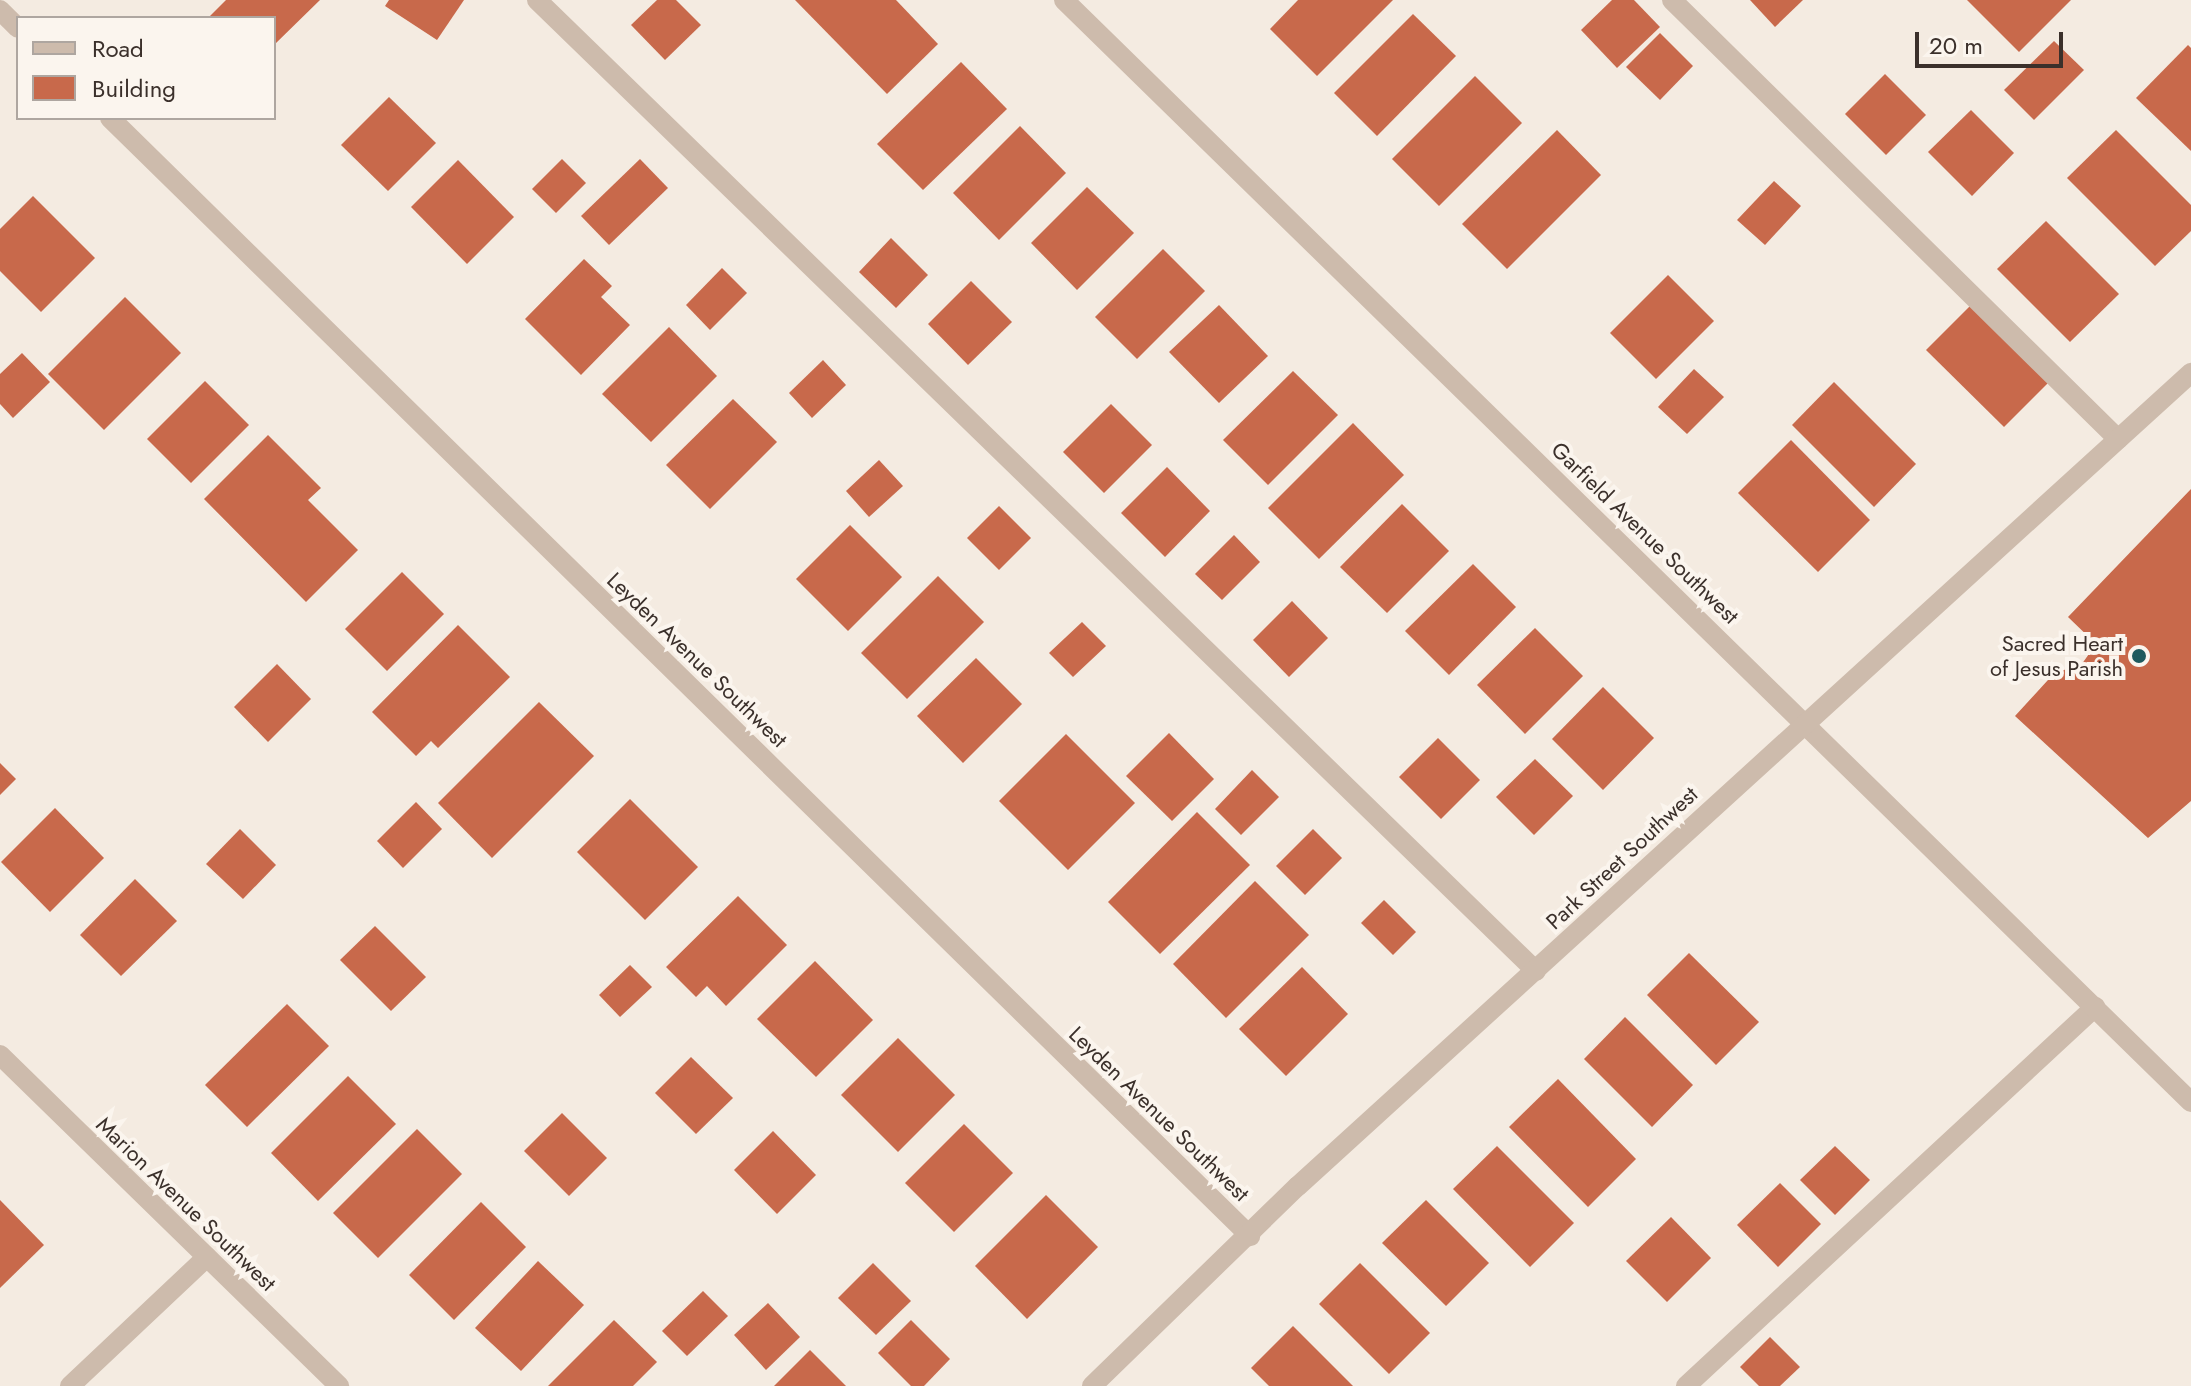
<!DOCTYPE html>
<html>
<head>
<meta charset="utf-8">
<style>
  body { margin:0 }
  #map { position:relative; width:2191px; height:1386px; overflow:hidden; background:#f4ebe1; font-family:Jost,sans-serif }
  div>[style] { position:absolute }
  .building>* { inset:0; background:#c8694b }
  .service>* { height:20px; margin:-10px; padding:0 10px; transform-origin:10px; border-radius:10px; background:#cdbbac }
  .minor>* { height:20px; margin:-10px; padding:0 10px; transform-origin:10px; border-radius:10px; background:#cdbbac }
  .dots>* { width:22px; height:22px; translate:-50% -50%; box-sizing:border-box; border:4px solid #fbf5ee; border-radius:50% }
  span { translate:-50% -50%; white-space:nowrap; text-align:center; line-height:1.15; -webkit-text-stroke:8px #fbf5ee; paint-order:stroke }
  .street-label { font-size:22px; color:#3b302b }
  .poi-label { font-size:22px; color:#3b302b }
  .right { translate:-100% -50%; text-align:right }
  .legend { position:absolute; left:16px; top:16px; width:260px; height:104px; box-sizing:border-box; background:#fbf5ee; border:2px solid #aea6a0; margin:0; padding:10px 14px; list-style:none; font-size:24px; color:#3b302b }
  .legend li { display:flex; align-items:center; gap:16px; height:40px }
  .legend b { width:40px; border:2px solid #aea6a0 }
  .scale { position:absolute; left:1915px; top:32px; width:148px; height:36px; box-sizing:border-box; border:4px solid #3b302b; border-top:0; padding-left:10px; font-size:24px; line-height:28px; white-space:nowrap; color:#3b302b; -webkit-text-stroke:6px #fbf5ee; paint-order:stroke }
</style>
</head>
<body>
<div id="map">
  <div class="building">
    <i style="clip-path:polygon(226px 0,320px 0,274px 45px,274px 18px,208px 18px)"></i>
    <i style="clip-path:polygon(389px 0,464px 0,437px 40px,385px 6px)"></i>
    <i style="clip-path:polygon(657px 0,676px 0,701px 25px,665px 60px,631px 25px)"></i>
    <i style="clip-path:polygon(795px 0,896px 0,938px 44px,887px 94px)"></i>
    <i style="clip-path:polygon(1298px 0,1393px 0,1317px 76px,1270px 29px)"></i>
    <i style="clip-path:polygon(1612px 0,1634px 0,1660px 27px,1617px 68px,1581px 30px)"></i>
    <i style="clip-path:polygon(1750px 0,1803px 0,1775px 27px)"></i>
    <i style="clip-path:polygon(1967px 0,2071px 0,2019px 52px)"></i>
    <i style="clip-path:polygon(1413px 14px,1456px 56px,1377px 136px,1334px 93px)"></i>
    <i style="clip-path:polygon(1660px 33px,1693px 66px,1660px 100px,1626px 67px)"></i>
    <i style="clip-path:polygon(2054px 41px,2084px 70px,2034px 120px,2004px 90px)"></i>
    <i style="clip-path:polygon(2188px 45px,2191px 48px,2191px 151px,2136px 98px)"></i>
    <i style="clip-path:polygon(961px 62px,1007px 109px,923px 190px,877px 144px)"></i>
    <i style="clip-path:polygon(1885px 74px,1926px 115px,1886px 155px,1845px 114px)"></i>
    <i style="clip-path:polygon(1475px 76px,1522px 123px,1439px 206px,1392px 159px)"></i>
    <i style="clip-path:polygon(389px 97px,436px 143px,388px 191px,341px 145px)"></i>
    <i style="clip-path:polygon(1971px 110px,2014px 153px,1972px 196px,1928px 152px)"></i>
    <i style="clip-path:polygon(1020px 126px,1066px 173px,999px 240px,953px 193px)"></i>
    <i style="clip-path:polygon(1557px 130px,1601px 175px,1507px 269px,1462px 224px)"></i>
    <i style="clip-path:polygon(2116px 130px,2191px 205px,2191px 231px,2155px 266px,2067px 178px)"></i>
    <i style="clip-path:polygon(562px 159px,586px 183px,556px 213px,532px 189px)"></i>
    <i style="clip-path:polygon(640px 159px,668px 188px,609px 245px,581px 216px)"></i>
    <i style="clip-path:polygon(458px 160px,514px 217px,467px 264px,411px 207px)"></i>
    <i style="clip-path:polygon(1774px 181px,1801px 206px,1765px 245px,1737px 220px)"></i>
    <i style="clip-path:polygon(1087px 187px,1134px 233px,1077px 290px,1031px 243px)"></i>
    <i style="clip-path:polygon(33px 196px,95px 258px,41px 312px,0 271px,0 229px)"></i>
    <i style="clip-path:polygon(2046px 221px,2119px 294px,2070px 342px,1997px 269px)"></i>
    <i style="clip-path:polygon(891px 238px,928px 275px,896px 308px,859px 272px)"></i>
    <i style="clip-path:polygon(1163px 249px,1205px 291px,1137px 359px,1095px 317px)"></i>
    <i style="clip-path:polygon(584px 259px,612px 286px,601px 297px,630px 325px,581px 375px,525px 319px)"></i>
    <i style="clip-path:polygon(722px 268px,747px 293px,710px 330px,686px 305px)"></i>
    <i style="clip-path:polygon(1668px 275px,1714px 321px,1656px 379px,1610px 333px)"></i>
    <i style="clip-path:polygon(971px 281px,1012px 322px,968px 365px,928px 324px)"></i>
    <i style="clip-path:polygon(125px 297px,181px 353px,104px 430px,48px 374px)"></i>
    <i style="clip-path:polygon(1972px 304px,2049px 382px,2004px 427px,1926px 350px)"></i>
    <i style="clip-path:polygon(1219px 305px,1268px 356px,1219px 403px,1169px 352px)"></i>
    <i style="clip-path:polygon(669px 327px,717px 376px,651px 442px,602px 394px)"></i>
    <i style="clip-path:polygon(22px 353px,50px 382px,13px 418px,0 404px,0 374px)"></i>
    <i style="clip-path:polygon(823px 360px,846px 385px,812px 418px,789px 393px)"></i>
    <i style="clip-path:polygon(1694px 369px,1724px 397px,1687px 434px,1658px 407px)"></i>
    <i style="clip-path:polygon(1293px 371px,1338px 415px,1268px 485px,1223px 440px)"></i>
    <i style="clip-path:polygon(205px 381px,249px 425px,191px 483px,147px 439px)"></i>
    <i style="clip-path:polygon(1834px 382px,1916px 464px,1874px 507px,1792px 425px)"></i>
    <i style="clip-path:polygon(733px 399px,777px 442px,710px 509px,666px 465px)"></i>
    <i style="clip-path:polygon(1111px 404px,1152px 445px,1104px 493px,1063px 452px)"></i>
    <i style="clip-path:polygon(1353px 423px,1404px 475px,1319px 559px,1268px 508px)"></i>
    <i style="clip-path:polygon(268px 435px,321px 488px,308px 500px,358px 550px,306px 602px,204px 499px)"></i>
    <i style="clip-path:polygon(1791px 440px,1870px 520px,1818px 572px,1738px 493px)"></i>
    <i style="clip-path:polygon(879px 460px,903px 486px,869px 517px,846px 491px)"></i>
    <i style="clip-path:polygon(1167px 467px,1210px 511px,1165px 557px,1121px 513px)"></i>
    <i style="clip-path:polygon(2191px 489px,2191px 801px,2148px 838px,2015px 716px,2058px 669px,2079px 668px,2096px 644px,2068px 617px)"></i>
    <i style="clip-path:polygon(1402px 504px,1449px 551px,1387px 613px,1340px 567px)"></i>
    <i style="clip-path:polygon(999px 506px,1031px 538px,999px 570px,967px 538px)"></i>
    <i style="clip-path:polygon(850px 525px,902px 577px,848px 631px,796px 579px)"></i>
    <i style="clip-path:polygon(1234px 535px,1260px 562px,1222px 600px,1195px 574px)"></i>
    <i style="clip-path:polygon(1473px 564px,1516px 607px,1449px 675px,1405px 631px)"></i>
    <i style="clip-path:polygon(402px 572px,444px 614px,387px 671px,345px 629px)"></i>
    <i style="clip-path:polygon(938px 576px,984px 622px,907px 699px,861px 653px)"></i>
    <i style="clip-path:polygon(1292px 601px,1328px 638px,1289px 677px,1253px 640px)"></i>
    <i style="clip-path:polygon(1082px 622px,1106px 646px,1073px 677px,1049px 653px)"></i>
    <i style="clip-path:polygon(458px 625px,510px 677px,438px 748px,431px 741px,416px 756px,372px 712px)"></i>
    <i style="clip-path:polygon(1535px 628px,1583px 676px,1525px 734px,1477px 685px)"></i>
    <i style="clip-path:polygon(976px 658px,1022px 704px,963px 763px,917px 716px)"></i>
    <i style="clip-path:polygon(277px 664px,311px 699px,268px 742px,234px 707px)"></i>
    <i style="clip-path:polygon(1603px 687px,1654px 738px,1603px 790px,1552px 739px)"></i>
    <i style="clip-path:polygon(539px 702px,594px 756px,492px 858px,438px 803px)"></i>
    <i style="clip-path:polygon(1169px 733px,1214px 779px,1172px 821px,1126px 776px)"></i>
    <i style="clip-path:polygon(1066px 734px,1135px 803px,1068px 870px,999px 801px)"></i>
    <i style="clip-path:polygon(1438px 738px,1480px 780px,1441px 819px,1399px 777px)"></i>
    <i style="clip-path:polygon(1535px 759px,1573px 796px,1534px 835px,1496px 797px)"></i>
    <i style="clip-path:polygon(0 763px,16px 779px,0 795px)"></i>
    <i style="clip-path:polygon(1252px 770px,1279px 797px,1241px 835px,1215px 809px)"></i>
    <i style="clip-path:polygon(630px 799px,698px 867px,645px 920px,577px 852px)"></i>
    <i style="clip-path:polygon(416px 802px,442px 829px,403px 868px,377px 841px)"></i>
    <i style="clip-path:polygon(55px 808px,104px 858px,50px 912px,1px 862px)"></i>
    <i style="clip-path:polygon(1197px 812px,1250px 865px,1160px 954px,1108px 902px)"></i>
    <i style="clip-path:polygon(240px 829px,276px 865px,243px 899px,206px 864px)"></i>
    <i style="clip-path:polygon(1313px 829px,1342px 858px,1305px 895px,1276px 866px)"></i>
    <i style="clip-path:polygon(135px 879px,177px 921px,121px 976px,80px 935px)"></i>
    <i style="clip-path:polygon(1255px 881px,1309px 935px,1226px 1018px,1173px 964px)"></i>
    <i style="clip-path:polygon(738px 896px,787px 945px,726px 1006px,707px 986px,696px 997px,666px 967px)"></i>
    <i style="clip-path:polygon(1384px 900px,1416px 932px,1393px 955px,1361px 923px)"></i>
    <i style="clip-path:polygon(375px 926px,426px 977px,391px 1011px,340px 960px)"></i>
    <i style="clip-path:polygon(1689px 953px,1759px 1022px,1716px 1065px,1647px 995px)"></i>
    <i style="clip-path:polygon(815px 961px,873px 1020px,816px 1077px,757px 1019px)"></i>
    <i style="clip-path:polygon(630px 965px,652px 987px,620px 1017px,599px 995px)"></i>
    <i style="clip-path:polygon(1302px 967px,1348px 1014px,1286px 1076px,1239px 1029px)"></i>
    <i style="clip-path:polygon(287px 1004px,329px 1046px,247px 1127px,205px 1085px)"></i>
    <i style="clip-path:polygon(1625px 1017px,1693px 1085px,1652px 1127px,1584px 1059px)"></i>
    <i style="clip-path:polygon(898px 1038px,955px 1095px,898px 1152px,841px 1095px)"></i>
    <i style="clip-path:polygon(691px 1057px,733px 1098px,696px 1134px,655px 1093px)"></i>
    <i style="clip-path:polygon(348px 1076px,396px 1124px,318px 1201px,271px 1153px)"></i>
    <i style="clip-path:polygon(1558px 1079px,1636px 1159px,1588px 1207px,1509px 1127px)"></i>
    <i style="clip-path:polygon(562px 1113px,607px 1158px,569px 1196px,524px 1151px)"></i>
    <i style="clip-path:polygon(964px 1124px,1013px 1173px,954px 1232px,905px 1183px)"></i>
    <i style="clip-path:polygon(417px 1129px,462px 1174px,378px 1258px,333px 1213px)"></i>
    <i style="clip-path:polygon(773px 1131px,816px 1175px,777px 1214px,734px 1170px)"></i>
    <i style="clip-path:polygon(1497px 1146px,1574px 1223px,1530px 1267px,1453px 1189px)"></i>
    <i style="clip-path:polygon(1835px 1146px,1870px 1180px,1835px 1215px,1800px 1180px)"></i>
    <i style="clip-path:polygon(1780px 1183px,1821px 1224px,1778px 1267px,1737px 1225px)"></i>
    <i style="clip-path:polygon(1046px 1195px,1098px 1247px,1027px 1319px,975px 1266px)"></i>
    <i style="clip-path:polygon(0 1200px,44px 1245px,0 1288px)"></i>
    <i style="clip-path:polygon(1426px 1200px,1489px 1263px,1446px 1306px,1382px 1243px)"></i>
    <i style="clip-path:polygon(481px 1202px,526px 1247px,454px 1320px,409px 1275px)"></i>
    <i style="clip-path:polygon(1671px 1217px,1711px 1258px,1667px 1302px,1626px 1261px)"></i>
    <i style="clip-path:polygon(538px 1261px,584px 1305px,521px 1371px,475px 1328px)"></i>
    <i style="clip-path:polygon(873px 1263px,911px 1301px,876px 1335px,838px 1298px)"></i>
    <i style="clip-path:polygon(1360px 1263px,1430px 1333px,1389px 1374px,1319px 1304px)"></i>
    <i style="clip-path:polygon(703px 1291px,728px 1316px,687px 1356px,662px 1331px)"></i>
    <i style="clip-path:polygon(768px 1303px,800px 1337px,766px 1370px,734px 1335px)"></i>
    <i style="clip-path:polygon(614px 1320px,657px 1362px,633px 1386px,548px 1386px)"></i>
    <i style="clip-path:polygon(911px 1320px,950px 1359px,924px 1386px,911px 1386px,878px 1353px)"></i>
    <i style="clip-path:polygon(1293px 1326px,1353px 1386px,1269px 1386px,1251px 1368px)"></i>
    <i style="clip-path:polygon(1770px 1337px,1800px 1367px,1780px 1386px,1759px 1386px,1740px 1367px)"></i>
    <i style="clip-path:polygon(810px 1350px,846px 1386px,774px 1386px)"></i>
  </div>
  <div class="service">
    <i style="left:537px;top:0;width:1393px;rotate:44.19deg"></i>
    <i style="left:1672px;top:0;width:626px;rotate:44.55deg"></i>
    <i style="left:1686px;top:1386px;width:558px;rotate:-42.82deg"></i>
  </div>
  <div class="minor">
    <i style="left:1064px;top:0;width:1576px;rotate:44.36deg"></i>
    <i style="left:0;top:10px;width:25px;rotate:45deg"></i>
    <i style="left:110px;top:118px;width:1597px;rotate:44.44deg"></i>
    <i style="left:0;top:1055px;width:474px;rotate:44.3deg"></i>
    <i style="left:70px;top:1386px;width:188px;rotate:-43.3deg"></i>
    <i style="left:1092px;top:1386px;width:287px;rotate:-44.2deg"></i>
    <i style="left:1298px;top:1186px;width:1208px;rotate:-42.32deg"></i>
  </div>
  <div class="dots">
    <i style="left:2139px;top:656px;background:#1f5a5e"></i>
  </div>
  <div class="street-label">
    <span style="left:1645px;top:533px;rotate:44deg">Garfield Avenue Southwest</span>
    <span style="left:697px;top:660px;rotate:44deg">Leyden Avenue Southwest</span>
    <span style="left:1622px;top:858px;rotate:-43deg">Park Street Southwest</span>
    <span style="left:1159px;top:1114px;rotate:44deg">Leyden Avenue Southwest</span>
    <span style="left:186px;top:1204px;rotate:44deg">Marion Avenue Southwest</span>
  </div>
  <div class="poi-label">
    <span class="right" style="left:2123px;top:656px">Sacred Heart<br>of Jesus Parish</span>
  </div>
  <ul class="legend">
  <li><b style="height:10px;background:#cdbbac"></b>Road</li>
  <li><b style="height:22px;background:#c8694b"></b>Building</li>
  </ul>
  <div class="scale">20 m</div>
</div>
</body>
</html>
